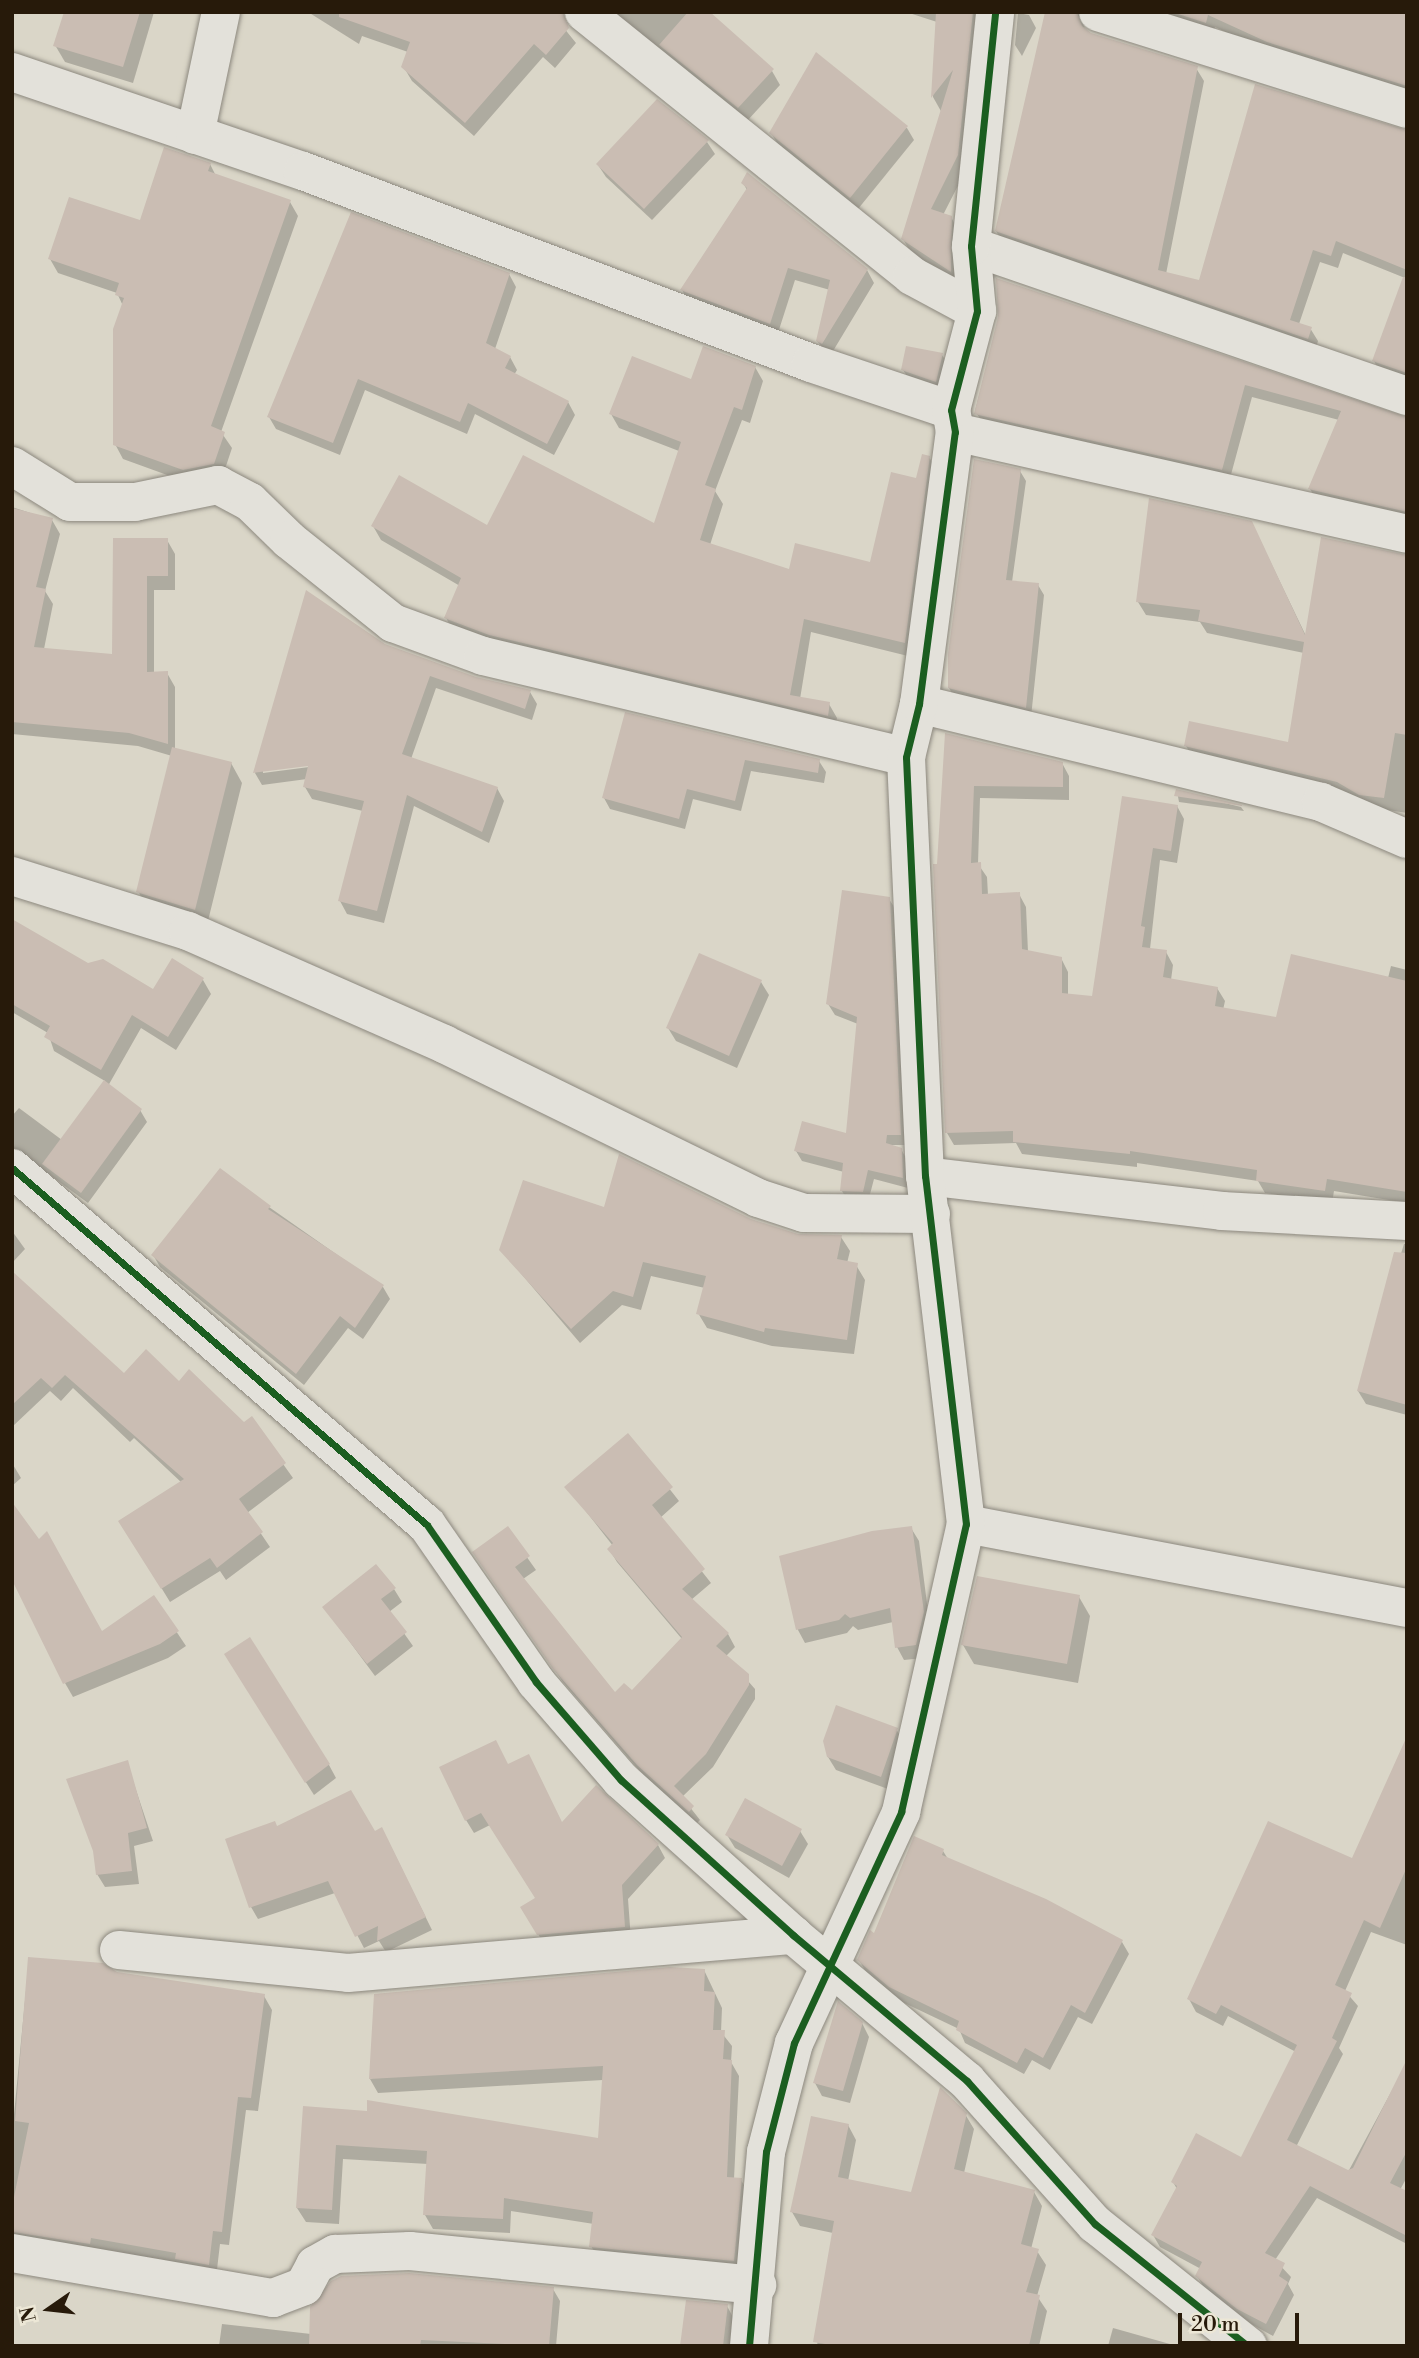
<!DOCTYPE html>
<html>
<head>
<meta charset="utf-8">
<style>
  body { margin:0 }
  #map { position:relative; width:1419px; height:2358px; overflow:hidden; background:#dad6c8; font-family:"Libre Bodoni",serif }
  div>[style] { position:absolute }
  .shadow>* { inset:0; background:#0003 }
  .building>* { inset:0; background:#cabdb3 }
  .roads { filter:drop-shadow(0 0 2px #8c887e) drop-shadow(0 0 2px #8c887e) }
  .minor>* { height:38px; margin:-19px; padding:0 19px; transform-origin:19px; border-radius:19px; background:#e3e1da }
  .cycleway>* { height:7px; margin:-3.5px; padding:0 3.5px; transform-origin:3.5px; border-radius:3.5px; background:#1b5e20 }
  span { translate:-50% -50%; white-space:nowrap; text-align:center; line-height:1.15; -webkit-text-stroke:6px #ece7d6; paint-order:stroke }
  .frame { position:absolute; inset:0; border:14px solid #271a0a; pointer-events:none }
  .north { position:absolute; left:14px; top:2274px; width:70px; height:70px; -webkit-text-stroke:5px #ece7d6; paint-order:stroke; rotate:256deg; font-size:19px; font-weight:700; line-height:28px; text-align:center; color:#271a0a }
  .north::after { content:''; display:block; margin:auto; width:24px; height:32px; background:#271a0a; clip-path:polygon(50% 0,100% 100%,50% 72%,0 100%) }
  .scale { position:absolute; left:1178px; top:2313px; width:121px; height:32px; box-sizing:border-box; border:4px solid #271a0a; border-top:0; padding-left:9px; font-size:21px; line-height:24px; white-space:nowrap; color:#271a0a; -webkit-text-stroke:5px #ece7d6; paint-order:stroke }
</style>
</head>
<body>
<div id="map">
  <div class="shadow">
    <i style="clip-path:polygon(66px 12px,154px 12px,133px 83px,65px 62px,55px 45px)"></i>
    <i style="clip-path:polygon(308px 12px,551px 12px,576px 43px,555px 68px,543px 57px,474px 136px,412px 81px,403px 66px,408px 52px,362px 36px,359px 44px)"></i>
    <i style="clip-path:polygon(612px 12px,707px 12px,772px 71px,780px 85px,747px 121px)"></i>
    <i style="clip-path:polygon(906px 12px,978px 12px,966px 170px,943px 215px,951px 217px,959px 232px,959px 285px,911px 253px,903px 239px,942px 113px,933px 97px,937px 22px)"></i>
    <i style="clip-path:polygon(1053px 12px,1089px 12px,1084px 27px,1090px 34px,1196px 68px,1204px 81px,1166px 274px,1201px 282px,1407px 143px,1407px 384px,1381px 374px,1374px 361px,1405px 278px,1343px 253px,1338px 268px,1320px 262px,1299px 324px,1310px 328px,1318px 341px,1315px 351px,1004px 244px,996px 231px)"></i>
    <i style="clip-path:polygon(1141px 12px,1407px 12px,1407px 96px,1276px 55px,1215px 27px,1213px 35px)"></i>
    <i style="clip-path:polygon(1018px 13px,1029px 15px,1036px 28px,1022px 56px,1015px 45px)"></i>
    <i style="clip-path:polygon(907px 128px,914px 140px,858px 209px,779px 146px,771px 133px)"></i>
    <i style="clip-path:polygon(707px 142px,715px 154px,652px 220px,606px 177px,598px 165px)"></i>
    <i style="clip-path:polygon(210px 164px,216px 176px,290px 202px,298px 216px,221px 432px,232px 448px,222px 478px,192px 484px,123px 459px,115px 444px,123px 306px,117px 293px,58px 273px,50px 259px,141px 222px)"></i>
    <i style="clip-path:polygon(743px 183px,867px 270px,874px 283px,830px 356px,817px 341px,830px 290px,795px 280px,777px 336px,689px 303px,682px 290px,747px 190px)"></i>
    <i style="clip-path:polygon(509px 274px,516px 287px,495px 349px,510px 357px,517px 370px,514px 375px,568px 402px,575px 415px,554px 455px,475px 414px,467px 434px,365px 390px,340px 455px,276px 429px,269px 417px)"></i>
    <i style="clip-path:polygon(1000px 317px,1407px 417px,1407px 522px,1318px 502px,1310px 489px,1339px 420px,1252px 397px,1229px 482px,983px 423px,975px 411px)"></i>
    <i style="clip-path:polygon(942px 355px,946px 361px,939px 387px,907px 376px,903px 370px)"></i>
    <i style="clip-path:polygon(755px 367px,763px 381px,750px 423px,742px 420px,715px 491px,723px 504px,710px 545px,790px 571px,871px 564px,929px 457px,937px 471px,912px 657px,811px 632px,800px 699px,829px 704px,837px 718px,835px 729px,454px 632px,446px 618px,460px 586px,381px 540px,373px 526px,655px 525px,679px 451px,619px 428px,611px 414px,692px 381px)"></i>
    <i style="clip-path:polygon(1020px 471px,1026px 481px,1012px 582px,1038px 585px,1044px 595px,1031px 717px,955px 698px,949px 688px)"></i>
    <i style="clip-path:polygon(12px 507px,52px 520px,60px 534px,45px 591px,53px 604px,44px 649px,114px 656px,114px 540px,167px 540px,175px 554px,175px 590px,154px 590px,154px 673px,167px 673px,175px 687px,175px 749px,231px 763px,242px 783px,206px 929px,149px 911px,138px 891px,172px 756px,138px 746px,12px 734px)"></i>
    <i style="clip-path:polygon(1258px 536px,1307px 638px,1407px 556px,1407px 813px,1368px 807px,1194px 759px,1186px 746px,1289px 744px,1304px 653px,1207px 633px,1200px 622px,1146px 615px,1138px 602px)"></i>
    <i style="clip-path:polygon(evenodd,307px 593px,385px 645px,475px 678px,530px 692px,537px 704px,532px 720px,436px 688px,411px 759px,497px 788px,504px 801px,489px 843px,414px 806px,384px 923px,347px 914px,340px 901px,363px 811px,312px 799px,305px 787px,307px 779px,262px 785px,255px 773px,307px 593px,316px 763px,317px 766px,263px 773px,263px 770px,316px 763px)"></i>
    <i style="clip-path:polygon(626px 714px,819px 761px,826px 772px,824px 783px,751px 771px,741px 811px,693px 799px,685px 829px,610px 809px,604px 798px)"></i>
    <i style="clip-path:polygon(947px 735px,1062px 763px,1069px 776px,1069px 800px,980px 798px,978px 864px,987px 877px,988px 895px,1019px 894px,1026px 907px,1028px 952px,1061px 958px,1068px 972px,1068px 996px,1093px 998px,1123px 798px,1177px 806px,1184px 819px,1177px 863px,1160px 860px,1150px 949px,1166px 952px,1173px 965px,1171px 980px,1217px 988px,1225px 1001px,1223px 1010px,1278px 1019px,1388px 978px,1391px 966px,1407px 970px,1407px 1203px,1334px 1191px,1332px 1203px,1265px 1193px,1258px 1181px,1137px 1163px,1137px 1167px,1022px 1154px,1016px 1143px,954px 1145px,947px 1133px,938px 866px)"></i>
    <i style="clip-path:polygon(1177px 791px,1241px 807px,1244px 811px,1179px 802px)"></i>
    <i style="clip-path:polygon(889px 899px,896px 910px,906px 1145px,890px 1145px,901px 1149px,907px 1160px,908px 1188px,874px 1179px,868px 1202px,848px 1202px,842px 1191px,844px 1172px,802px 1161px,796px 1151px,847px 1135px,858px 1024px,835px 1015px,828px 1004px)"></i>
    <i style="clip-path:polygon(12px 921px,87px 965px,154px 991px,203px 980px,211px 994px,176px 1050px,141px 1028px,108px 1086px,140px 1110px,147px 1122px,88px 1203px,12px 1147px,12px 1116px,19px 1108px,62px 1140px,105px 1081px,54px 1051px,48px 1033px,12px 1012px)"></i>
    <i style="clip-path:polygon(761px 982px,769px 995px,737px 1068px,676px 1041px,668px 1028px)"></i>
    <i style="clip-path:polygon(269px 1207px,383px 1287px,390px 1299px,363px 1339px,348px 1328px,304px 1385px,160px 1267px,153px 1255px)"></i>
    <i style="clip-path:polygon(605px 1209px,751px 1220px,797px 1236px,841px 1237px,850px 1251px,847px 1263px,856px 1265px,865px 1280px,854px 1354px,772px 1346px,707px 1328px,698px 1313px,705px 1288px,651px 1276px,641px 1310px,622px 1305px,580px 1343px,501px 1250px)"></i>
    <i style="clip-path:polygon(12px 1231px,25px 1249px,12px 1263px)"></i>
    <i style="clip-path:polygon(1404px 1244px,1407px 1244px,1407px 1415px,1366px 1404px,1358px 1391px)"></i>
    <i style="clip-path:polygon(12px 1274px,124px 1376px,179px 1383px,244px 1424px,251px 1419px,293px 1478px,247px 1513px,270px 1547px,226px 1580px,220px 1571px,170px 1602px,129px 1535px,182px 1483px,134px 1438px,130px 1442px,73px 1388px,61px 1401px,50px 1391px,12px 1427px)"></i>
    <i style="clip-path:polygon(628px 1436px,679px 1501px,660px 1518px,711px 1583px,691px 1600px,728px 1634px,735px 1647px,726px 1656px,755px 1689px,755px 1699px,713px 1767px,682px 1797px,700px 1820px,697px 1823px,646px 1778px,563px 1682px,482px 1565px,507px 1529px,536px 1570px,523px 1579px,615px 1695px,632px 1693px,682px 1639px,617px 1562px,609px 1549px,613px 1546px,567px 1487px)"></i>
    <i style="clip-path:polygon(12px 1463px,21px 1478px,12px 1486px)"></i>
    <i style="clip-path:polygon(911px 1528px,919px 1541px,930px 1627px,923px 1658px,904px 1660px,897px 1647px,893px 1622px,858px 1630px,853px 1626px,847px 1633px,805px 1643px,798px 1630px,781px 1558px)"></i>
    <i style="clip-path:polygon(394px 1589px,402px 1602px,389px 1612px,413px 1646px,375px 1676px,324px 1607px)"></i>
    <i style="clip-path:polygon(1079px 1597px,1090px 1616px,1078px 1683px,974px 1664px,963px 1645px)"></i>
    <i style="clip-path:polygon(154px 1598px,186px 1646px,168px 1658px,73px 1697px,65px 1683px,102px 1634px)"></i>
    <i style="clip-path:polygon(233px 1667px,329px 1765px,336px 1778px,314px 1795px)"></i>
    <i style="clip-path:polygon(896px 1729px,904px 1742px,888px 1789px,836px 1770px,828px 1757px)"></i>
    <i style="clip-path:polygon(127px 1763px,153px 1841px,134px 1846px,139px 1884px,105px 1887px,97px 1874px)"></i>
    <i style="clip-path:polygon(508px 1766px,562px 1824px,658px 1845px,665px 1858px,628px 1899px,631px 1940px,546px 1947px,522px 1908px,536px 1898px,490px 1825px,474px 1833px,466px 1820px)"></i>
    <i style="clip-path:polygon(1407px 1797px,1407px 1945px,1371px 1932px,1345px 1991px,1358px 2006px,1339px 2048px,1343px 2054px,1296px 2147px,1348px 2172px,1403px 2070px,1407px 2072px,1407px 2177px,1400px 2190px,1407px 2193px,1407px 2244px,1317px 2198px,1275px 2260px,1291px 2277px,1288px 2284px,1294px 2295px,1273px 2336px,1246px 2321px,1205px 2289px,1197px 2276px,1201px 2269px,1160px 2247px,1153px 2235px,1177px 2189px,1173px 2182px,1242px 2159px,1296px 2052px,1228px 2016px,1223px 2026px,1196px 2012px,1189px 1999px,1353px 1860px)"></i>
    <i style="clip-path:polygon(277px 1828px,374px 1833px,388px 1841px,432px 1930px,386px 1952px,379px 1941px,364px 1948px,335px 1893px,258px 1919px,251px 1907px)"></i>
    <i style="clip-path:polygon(800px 1831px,808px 1844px,789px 1878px,735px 1848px,727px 1835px)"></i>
    <i style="clip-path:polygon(943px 1851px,948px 1859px,1122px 1942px,1129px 1954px,1092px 2024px,1078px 2017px,1050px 2070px,1032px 2060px,1024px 2074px,965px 2043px,959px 2029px,898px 2000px,866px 1972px,859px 1960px)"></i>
    <i style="clip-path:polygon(29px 1959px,264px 1996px,272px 2010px,258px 2111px,246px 2110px,229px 2245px,220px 2244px,216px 2278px,12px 2237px,12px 2135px)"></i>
    <i style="clip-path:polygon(704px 1970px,722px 2008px,721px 2032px,732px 2046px,731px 2062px,739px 2076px,734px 2179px,741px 2180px,749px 2194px,741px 2274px,599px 2260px,591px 2246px,594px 2224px,511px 2211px,510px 2233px,433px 2229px,425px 2215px,428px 2164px,343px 2159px,339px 2224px,306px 2222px,297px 2208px,304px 2108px,600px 2140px,603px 2080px,378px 2093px,370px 2079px)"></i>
    <i style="clip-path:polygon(862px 2023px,869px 2037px,850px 2103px,822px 2096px,815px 2083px)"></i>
    <i style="clip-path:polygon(965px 2114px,974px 2129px,964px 2173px,1034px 2192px,1042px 2206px,1031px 2249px,1037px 2251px,1046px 2265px,1037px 2296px,1047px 2311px,1039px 2346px,817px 2346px,833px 2233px,800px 2226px,792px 2212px,848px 2125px,856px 2140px,848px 2181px,912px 2194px)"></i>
    <i style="clip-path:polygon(553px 2289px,560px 2301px,556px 2346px,219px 2346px,222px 2324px,311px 2334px)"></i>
    <i style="clip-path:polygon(727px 2306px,734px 2319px,731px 2346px,682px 2346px)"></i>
    <i style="clip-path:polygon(1113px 2328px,1177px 2346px,1108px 2346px)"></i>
  </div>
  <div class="building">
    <i style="clip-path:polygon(64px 12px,140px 12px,123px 67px,53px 46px)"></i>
    <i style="clip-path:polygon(339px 12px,563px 12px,569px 28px,546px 55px,534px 44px,465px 123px,401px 67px,410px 42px,339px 17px)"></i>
    <i style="clip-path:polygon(688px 12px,710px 12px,774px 69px,738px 108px,659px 45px)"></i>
    <i style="clip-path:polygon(936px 12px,973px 12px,958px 155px,931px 209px,952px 216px,951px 272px,901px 239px,953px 70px,931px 98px)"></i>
    <i style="clip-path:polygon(1045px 12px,1077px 12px,1082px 26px,1091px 33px,1198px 66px,1158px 270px,1199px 280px,1255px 84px,1407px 130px,1407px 270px,1336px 241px,1331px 256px,1313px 250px,1290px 320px,1312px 327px,1308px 339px,995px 231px)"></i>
    <i style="clip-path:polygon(1172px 12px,1407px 12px,1407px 86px,1267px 42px,1208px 15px,1206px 23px)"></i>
    <i style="clip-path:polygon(816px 52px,908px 126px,850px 198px,769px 133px)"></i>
    <i style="clip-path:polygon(657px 99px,709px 140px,644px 209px,596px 164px)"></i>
    <i style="clip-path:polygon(164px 147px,211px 163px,208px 171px,291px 200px,211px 426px,225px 432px,214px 464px,183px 470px,113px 445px,113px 329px,124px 298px,115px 295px,119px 283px,48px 259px,69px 197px,140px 220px)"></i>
    <i style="clip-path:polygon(747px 172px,868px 269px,822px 344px,816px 341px,830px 280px,788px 268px,770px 324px,680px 290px,747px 188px,741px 183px)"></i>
    <i style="clip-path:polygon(351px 212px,510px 273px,486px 343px,511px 356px,505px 368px,569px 401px,547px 444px,468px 403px,460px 422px,358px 379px,333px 443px,267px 417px)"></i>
    <i style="clip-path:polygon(1403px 277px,1407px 277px,1407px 373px,1372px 361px)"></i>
    <i style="clip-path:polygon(996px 278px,1407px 417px,1407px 512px,1308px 489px,1341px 411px,1245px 385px,1222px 470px,974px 414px,998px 317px)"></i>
    <i style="clip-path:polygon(703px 346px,756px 366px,742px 410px,734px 407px,705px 485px,716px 489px,700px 540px,789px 569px,795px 543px,870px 562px,891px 472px,916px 478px,922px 454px,930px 456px,905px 643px,804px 619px,790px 695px,830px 702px,828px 716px,489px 635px,444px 618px,461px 578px,371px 526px,399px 475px,487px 525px,523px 455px,654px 523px,681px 442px,609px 414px,632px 356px,691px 379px)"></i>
    <i style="clip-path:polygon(906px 346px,943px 353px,936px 382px,901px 370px)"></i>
    <i style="clip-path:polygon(974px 459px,1021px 469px,1006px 580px,1039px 583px,1026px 708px,948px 688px,948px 654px)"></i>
    <i style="clip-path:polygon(1149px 498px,1252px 521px,1305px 635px,1321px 537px,1407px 555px,1407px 735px,1395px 733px,1384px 798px,1359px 795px,1337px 782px,1184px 746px,1189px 721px,1288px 742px,1304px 642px,1198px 621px,1200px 610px,1136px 602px)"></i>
    <i style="clip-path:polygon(12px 508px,53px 518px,36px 587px,46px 589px,34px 647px,112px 654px,113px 538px,168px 538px,168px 576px,147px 576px,147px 672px,168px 671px,168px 744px,129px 733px,12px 722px)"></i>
    <i style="clip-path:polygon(306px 590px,385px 644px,476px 677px,531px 690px,525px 709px,430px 676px,402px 754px,498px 787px,482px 832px,407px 795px,377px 911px,338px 901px,364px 801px,303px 787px,308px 766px,253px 773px)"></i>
    <i style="clip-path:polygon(625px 712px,820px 759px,818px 773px,745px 760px,735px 801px,687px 789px,679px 819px,602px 798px)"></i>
    <i style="clip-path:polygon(945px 733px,1063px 762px,1063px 787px,974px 786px,971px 863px,981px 862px,982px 894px,1020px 892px,1022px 949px,1062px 957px,1062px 993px,1092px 996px,1122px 796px,1178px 805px,1171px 851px,1153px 848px,1141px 926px,1145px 927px,1142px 947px,1167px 950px,1163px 977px,1218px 987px,1215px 1006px,1276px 1017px,1291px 954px,1407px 981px,1407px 1192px,1327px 1179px,1325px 1191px,1256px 1181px,1257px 1170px,1130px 1151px,1130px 1154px,1013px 1142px,1013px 1131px,945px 1133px,933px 864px,937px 864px)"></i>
    <i style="clip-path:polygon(172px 747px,232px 762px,195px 910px,136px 892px)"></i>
    <i style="clip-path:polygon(1176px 789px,1242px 805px,1242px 806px,1174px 796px)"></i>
    <i style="clip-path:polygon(842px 890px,890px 897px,901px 1135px,887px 1135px,886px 1143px,902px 1148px,903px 1178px,868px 1170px,863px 1192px,840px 1191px,843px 1163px,794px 1151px,802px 1121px,846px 1133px,857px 1017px,826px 1004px)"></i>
    <i style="clip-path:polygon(12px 919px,88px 963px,103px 959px,153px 989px,172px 958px,204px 978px,168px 1037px,132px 1015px,101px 1070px,44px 1037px,50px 1026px,12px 1004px)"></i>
    <i style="clip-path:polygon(699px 953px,762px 980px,729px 1056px,666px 1028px)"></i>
    <i style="clip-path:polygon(104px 1080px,142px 1109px,81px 1193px,42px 1164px)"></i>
    <i style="clip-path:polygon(619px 1154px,751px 1219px,798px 1234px,842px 1235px,837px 1259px,858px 1263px,847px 1340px,765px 1328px,764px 1332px,696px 1314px,706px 1276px,643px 1262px,633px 1297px,613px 1291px,571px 1329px,499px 1250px,523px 1180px,604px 1207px)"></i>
    <i style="clip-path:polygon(220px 1168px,271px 1206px,268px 1209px,384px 1285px,355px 1328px,340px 1316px,296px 1374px,151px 1255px)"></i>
    <i style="clip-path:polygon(1394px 1252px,1407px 1253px,1407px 1405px,1357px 1391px)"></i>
    <i style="clip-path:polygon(12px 1271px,124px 1373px,146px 1349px,179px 1381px,189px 1369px,244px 1422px,252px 1416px,286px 1463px,239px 1499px,263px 1532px,217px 1568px,210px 1558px,161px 1589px,118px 1521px,184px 1479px,65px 1375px,52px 1388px,41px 1378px,12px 1405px)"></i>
    <i style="clip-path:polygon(628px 1433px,673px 1487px,652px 1505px,705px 1569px,682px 1589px,729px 1633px,716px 1646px,749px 1674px,749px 1685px,706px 1754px,674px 1786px,694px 1806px,689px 1812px,637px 1765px,553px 1669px,472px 1552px,508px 1526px,530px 1556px,515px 1567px,615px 1692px,624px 1683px,632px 1690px,682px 1637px,607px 1549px,613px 1543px,564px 1487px)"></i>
    <i style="clip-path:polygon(12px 1502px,39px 1539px,47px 1531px,102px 1631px,154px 1595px,179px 1631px,160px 1644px,63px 1684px,12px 1580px)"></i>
    <i style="clip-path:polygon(912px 1526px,924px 1612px,916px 1645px,895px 1648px,890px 1608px,850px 1618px,845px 1614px,839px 1620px,796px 1630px,779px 1556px,872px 1531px)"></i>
    <i style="clip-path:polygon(376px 1564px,396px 1588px,381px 1599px,407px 1632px,367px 1664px,322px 1607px)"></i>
    <i style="clip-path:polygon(977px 1576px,1080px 1595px,1067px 1664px,961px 1645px)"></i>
    <i style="clip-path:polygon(250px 1637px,330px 1764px,305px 1783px,224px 1654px)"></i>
    <i style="clip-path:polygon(836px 1705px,898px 1728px,881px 1777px,827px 1757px,823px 1741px)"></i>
    <i style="clip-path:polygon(1407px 1736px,1407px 1867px,1380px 1928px,1364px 1920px,1335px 1985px,1352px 1993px,1332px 2038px,1337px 2041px,1287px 2140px,1348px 2170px,1353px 2168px,1407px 2059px,1407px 2151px,1390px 2183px,1407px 2191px,1407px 2236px,1310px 2186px,1265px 2253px,1285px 2263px,1279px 2276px,1288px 2282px,1266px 2324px,1237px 2309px,1195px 2276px,1202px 2262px,1151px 2235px,1177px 2186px,1171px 2182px,1196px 2133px,1241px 2157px,1297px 2045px,1221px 2005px,1216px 2014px,1187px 1999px,1268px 1821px,1352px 1858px)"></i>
    <i style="clip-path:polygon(496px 1740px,508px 1764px,529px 1754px,562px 1822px,596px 1785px,659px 1844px,622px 1885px,625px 1927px,537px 1935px,520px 1907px,535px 1898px,481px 1813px,465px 1821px,439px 1767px)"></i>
    <i style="clip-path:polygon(128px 1760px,147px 1828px,128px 1833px,132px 1871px,96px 1875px,93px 1851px,66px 1779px)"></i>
    <i style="clip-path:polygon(351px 1790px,375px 1831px,382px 1827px,426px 1917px,377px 1941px,378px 1926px,355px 1937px,328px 1881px,249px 1908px,225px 1839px,275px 1821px,277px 1826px)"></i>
    <i style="clip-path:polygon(745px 1798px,802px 1829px,782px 1866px,725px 1835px)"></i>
    <i style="clip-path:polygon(914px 1836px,944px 1849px,942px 1855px,1046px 1899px,1123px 1940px,1085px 2013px,1071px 2005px,1043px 2058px,1025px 2048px,1017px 2063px,956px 2030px,959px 2021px,889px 1987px,857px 1960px,870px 1930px,874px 1933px)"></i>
    <i style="clip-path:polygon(28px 1957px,103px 1963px,117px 1972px,265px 1994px,251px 2098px,238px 2097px,222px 2232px,213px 2231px,209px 2265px,175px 2259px,176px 2253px,91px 2238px,90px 2244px,12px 2232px,12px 2207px,29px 2123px,15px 2121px)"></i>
    <i style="clip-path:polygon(670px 1967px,705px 1969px,704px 1991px,715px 1992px,713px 2030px,725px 2030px,723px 2059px,732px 2060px,727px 2177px,742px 2178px,734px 2261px,589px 2247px,593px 2212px,504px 2198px,503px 2219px,423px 2215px,427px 2151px,336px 2145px,332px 2210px,296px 2208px,303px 2106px,367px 2111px,367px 2100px,598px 2138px,603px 2066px,369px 2079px,374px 1994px)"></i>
    <i style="clip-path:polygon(838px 2001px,863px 2022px,843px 2091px,813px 2083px)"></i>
    <i style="clip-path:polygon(940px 2087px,967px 2113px,954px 2169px,1035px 2190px,1021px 2244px,1039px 2249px,1026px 2292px,1040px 2295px,1029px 2346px,837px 2346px,813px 2342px,834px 2221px,790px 2212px,811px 2116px,849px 2124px,838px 2177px,911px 2192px)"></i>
    <i style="clip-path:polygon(409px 2273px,554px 2287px,549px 2346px,421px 2340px,420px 2346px,309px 2346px,310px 2307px,331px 2281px,341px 2276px)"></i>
    <i style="clip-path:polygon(686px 2300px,728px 2304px,723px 2346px,680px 2346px)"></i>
  </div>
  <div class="roads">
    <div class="minor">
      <i style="left:584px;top:12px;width:421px;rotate:38.8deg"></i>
      <i style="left:912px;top:276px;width:74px;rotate:28.3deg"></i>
      <i style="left:1098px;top:12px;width:324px;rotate:17.4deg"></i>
      <i style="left:12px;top:72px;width:307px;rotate:18.8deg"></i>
      <i style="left:303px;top:171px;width:543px;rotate:20.7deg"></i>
      <i style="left:811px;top:363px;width:148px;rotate:18.6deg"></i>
      <i style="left:195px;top:135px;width:126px;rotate:-78.1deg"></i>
      <i style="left:971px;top:246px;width:461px;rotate:19deg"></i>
      <i style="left:955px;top:432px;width:463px;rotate:12.7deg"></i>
      <i style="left:12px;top:466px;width:68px;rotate:31.8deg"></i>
      <i style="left:70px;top:502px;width:65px"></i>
      <i style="left:135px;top:502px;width:85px;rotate:-11.6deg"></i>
      <i style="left:218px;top:485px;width:36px;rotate:28deg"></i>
      <i style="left:250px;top:502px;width:54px;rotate:44.3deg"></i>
      <i style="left:289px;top:540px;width:133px;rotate:38.6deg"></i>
      <i style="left:393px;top:623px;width:96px;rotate:20.1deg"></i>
      <i style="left:483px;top:656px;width:435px;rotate:13.4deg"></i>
      <i style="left:919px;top:704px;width:414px;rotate:13.7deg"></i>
      <i style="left:1321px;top:802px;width:94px;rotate:23.3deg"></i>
      <i style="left:12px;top:876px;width:184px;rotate:17.4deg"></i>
      <i style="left:188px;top:931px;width:280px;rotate:23.8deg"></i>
      <i style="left:444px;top:1044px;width:350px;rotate:26.1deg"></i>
      <i style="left:758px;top:1198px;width:48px;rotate:18.1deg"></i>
      <i style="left:804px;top:1213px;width:127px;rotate:0.5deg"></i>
      <i style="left:12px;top:1168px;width:547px;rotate:40.7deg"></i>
      <i style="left:427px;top:1525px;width:191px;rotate:55.2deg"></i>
      <i style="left:536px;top:1682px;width:130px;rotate:49.1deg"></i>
      <i style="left:621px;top:1780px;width:232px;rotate:42deg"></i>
      <i style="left:793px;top:1935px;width:227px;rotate:40deg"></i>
      <i style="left:967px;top:2081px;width:192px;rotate:48.2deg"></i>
      <i style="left:1095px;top:2224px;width:196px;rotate:38.6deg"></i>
      <i style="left:925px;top:1176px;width:299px;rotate:6.7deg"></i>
      <i style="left:1222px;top:1211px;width:185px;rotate:3.1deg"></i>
      <i style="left:966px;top:1524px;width:449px;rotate:10.8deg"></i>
      <i style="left:119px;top:1950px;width:230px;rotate:5.7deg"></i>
      <i style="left:348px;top:1973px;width:447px;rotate:-4.9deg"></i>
      <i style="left:12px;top:2253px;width:265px;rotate:9.8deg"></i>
      <i style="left:273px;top:2298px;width:33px;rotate:-21deg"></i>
      <i style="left:304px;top:2286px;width:24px;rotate:-62deg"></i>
      <i style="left:315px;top:2265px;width:23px;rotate:-29deg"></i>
      <i style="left:335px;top:2254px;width:75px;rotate:-2.3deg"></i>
      <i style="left:410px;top:2251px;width:349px;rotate:5.6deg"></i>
      <i style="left:749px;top:2346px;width:195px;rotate:-85deg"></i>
      <i style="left:766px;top:2152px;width:113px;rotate:-75.6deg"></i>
      <i style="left:794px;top:2043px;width:255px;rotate:-65.1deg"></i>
      <i style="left:901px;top:1812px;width:295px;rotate:-77.3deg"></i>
      <i style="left:966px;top:1524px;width:350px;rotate:-96.7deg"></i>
      <i style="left:925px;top:1176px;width:419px;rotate:-92.6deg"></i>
      <i style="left:906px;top:757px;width:55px;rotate:-76.2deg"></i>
      <i style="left:919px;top:704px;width:274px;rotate:-82.5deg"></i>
      <i style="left:955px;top:432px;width:22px;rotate:-100deg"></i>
      <i style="left:951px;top:410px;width:102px;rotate:-75.3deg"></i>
      <i style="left:977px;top:311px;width:65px;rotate:-95.3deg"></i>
      <i style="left:971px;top:246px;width:235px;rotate:-84.1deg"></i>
    </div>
  </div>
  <div class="cycleway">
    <i style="left:12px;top:1168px;width:547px;rotate:40.7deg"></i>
    <i style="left:427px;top:1525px;width:191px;rotate:55.2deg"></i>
    <i style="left:536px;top:1682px;width:130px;rotate:49.1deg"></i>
    <i style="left:621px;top:1780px;width:232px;rotate:42deg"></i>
    <i style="left:793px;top:1935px;width:227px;rotate:40deg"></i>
    <i style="left:967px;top:2081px;width:192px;rotate:48.2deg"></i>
    <i style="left:1095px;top:2224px;width:196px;rotate:38.6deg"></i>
    <i style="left:749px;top:2346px;width:195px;rotate:-85deg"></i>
    <i style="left:766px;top:2152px;width:113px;rotate:-75.6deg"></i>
    <i style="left:794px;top:2043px;width:255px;rotate:-65.1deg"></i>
    <i style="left:901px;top:1812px;width:295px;rotate:-77.3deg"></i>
    <i style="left:966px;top:1524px;width:350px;rotate:-96.7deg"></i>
    <i style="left:925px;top:1176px;width:419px;rotate:-92.6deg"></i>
    <i style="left:906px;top:757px;width:55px;rotate:-76.2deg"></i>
    <i style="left:919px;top:704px;width:274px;rotate:-82.5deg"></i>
    <i style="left:955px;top:432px;width:22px;rotate:-100deg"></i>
    <i style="left:951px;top:410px;width:102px;rotate:-75.3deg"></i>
    <i style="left:977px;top:311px;width:65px;rotate:-95.3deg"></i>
    <i style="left:971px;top:246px;width:235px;rotate:-84.1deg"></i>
  </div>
  <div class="frame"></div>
  <div class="north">N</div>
  <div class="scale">20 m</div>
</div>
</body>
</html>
